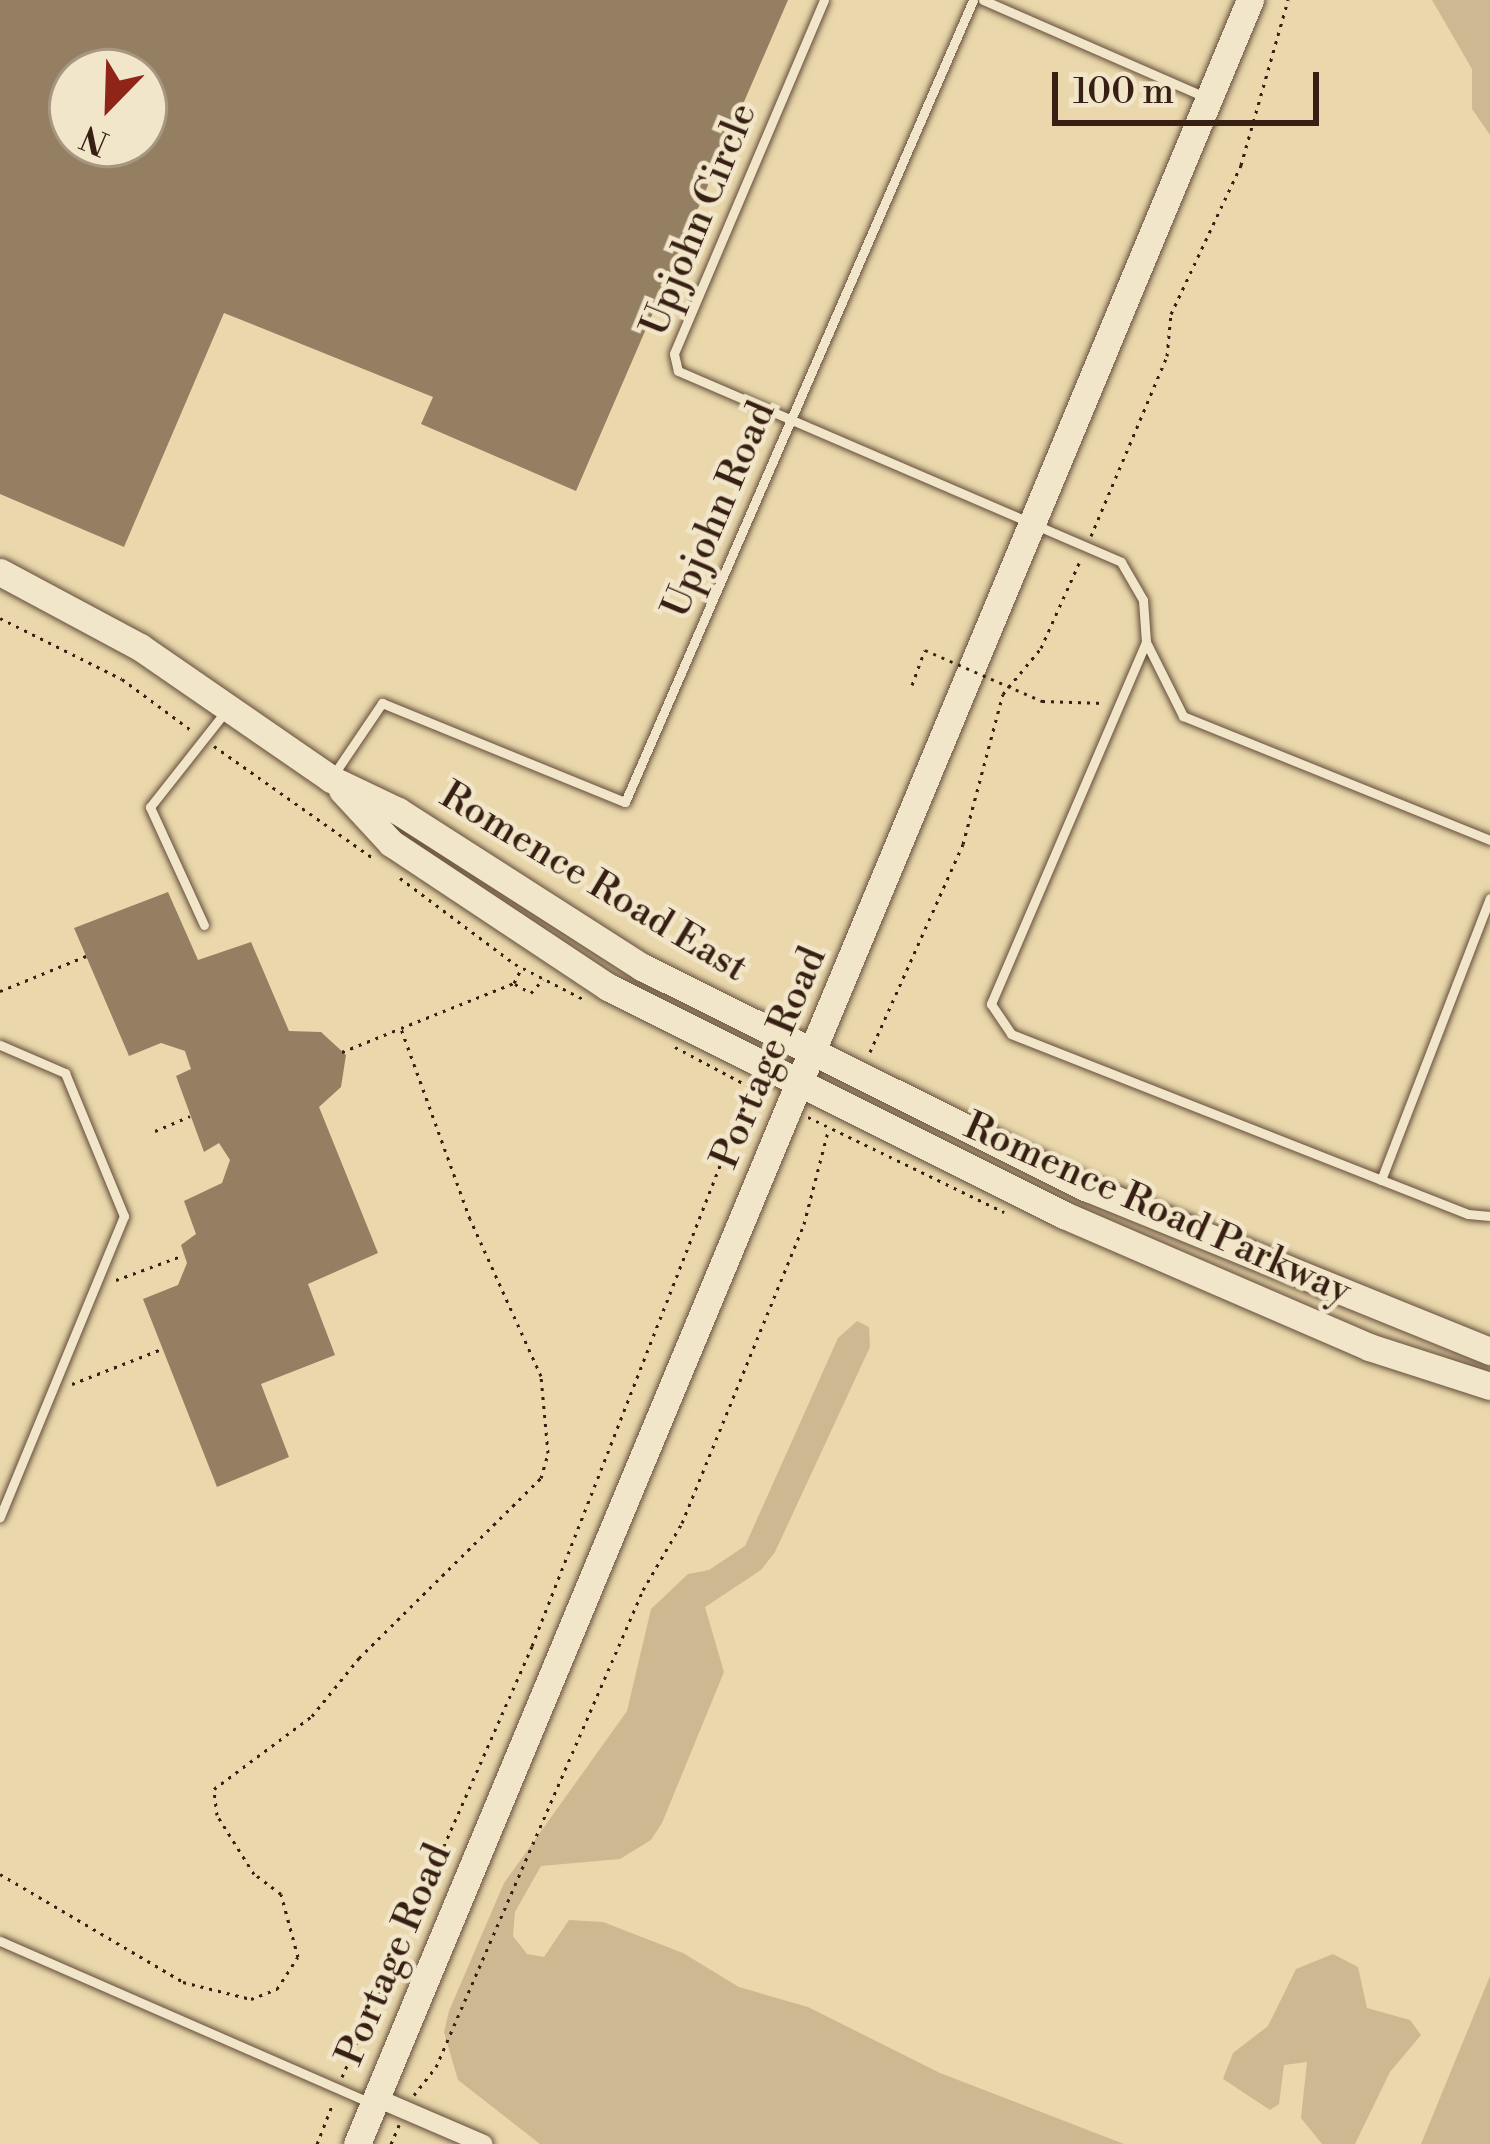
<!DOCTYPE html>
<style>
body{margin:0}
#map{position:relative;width:1490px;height:2144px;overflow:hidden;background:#ead8ac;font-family:"Libre Bodoni",serif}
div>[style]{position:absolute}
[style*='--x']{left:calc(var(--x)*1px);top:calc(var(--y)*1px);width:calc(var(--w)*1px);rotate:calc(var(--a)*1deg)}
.green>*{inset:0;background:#ccb992}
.building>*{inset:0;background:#947f63}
.path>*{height:3px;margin-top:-1.5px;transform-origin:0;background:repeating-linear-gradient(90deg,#371f14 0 3px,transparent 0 9px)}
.roads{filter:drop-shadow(0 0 3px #644d3a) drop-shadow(0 0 3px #644d3a)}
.lane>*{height:9px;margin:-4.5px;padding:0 4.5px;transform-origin:4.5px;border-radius:4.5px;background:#f1e6c9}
.street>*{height:18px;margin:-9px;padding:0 9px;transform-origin:9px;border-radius:9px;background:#f1e6c9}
.secondary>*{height:27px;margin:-13.5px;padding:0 13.5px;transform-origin:13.5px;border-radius:13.5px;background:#f1e6c9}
.path-bridge>*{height:3px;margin-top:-1.5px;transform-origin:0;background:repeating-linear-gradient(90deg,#371f14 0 3px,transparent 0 9px)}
span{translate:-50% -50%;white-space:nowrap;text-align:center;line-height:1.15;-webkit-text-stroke:9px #f1e6c9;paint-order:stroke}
.street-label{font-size:39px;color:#371f14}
.north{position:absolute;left:48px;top:48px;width:120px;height:120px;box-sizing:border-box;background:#f1e6c9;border:3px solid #a79681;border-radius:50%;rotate:203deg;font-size:33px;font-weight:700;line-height:48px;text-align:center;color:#371f14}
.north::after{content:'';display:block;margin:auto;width:42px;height:54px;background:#8f2418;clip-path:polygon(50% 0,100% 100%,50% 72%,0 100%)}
.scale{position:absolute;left:1052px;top:72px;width:267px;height:54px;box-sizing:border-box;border:6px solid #371f14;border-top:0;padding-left:15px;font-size:36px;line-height:42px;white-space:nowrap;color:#371f14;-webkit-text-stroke:9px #f1e6c9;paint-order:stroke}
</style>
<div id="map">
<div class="green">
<div style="clip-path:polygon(1432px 0,1490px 0,1490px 135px,1472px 109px,1472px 69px)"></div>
<div style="clip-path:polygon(857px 1321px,869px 1327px,870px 1347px,775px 1552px,761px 1570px,705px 1607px,724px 1672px,662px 1823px,651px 1840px,620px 1859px,541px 1866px,515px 1912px,513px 1936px,527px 1954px,544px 1957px,569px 1920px,603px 1922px,683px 1953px,739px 1987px,808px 2007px,940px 2073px,1124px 2144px,540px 2144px,458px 2080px,444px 2032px,449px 2011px,504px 1883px,627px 1711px,651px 1609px,688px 1574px,709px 1570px,745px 1546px,838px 1338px)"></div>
<div style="clip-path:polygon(1333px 1954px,1358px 1967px,1367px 2008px,1410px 2020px,1421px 2035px,1390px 2072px,1355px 2144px,1322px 2144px,1301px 2118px,1307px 2062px,1284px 2065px,1279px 2104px,1270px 2110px,1223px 2079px,1233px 2053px,1268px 2026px,1296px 1969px)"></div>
<div style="clip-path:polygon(1490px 1976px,1490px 2144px,1421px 2144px)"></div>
</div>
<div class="building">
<div style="clip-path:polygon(evenodd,0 0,788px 0,576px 491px,421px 424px,433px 397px,224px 313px,124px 547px,0 494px,0 0,72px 72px,144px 72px,144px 144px,72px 144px,72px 72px)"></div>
<div style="clip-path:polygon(168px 892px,198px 960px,251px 942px,289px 1031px,321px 1032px,346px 1055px,341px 1087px,319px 1107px,378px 1253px,308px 1284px,335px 1355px,261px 1384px,289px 1457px,217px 1487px,143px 1299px,178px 1285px,187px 1263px,181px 1245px,196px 1234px,184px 1201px,222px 1183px,230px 1160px,219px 1143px,204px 1152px,176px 1076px,191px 1069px,185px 1051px,161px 1043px,129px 1056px,74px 928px)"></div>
</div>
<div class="path">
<div style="--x:1091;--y:536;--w:195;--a:-67.1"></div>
<div style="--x:1167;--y:356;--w:42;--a:-84.6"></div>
<div style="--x:1171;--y:314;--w:165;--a:-64.8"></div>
<div style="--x:1241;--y:165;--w:172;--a:-74.1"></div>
<div style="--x:0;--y:618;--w:136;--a:26.6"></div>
<div style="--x:122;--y:679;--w:86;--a:36.5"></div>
<div style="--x:912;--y:685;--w:37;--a:-70"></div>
<div style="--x:1042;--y:701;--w:62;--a:1.8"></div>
<div style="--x:214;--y:746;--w:194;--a:35.2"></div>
<div style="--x:400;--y:878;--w:144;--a:36.8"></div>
<div style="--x:515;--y:964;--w:81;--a:27.2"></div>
<div style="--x:515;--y:984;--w:18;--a:29"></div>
<div style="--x:531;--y:993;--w:18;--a:-49"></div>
<div style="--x:0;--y:991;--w:93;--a:-22.1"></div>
<div style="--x:675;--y:1047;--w:104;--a:28"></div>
<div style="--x:342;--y:1052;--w:61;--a:-22"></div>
<div style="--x:870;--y:1052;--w:228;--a:-65.9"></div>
<div style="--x:963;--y:844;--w:155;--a:-75.1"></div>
<div style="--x:1003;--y:694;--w:60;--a:-50.4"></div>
<div style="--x:1041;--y:648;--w:95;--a:-65.9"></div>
<div style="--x:808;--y:1117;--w:218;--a:25.9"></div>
<div style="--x:155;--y:1131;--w:38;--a:-23"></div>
<div style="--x:116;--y:1280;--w:72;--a:-20.2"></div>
<div style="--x:72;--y:1384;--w:97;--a:-21.3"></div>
<div style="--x:0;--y:1874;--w:212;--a:30.5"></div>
<div style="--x:183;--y:1982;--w:70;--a:14"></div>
<div style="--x:251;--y:1999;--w:28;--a:-21"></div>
<div style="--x:277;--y:1989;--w:38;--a:-57"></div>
<div style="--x:298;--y:1957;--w:65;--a:-105.1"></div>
<div style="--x:281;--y:1894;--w:34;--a:-143"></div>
<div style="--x:254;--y:1874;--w:70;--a:-122.1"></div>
<div style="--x:217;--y:1815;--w:26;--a:-97"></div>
<div style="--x:214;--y:1789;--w:122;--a:-36.7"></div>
<div style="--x:312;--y:1716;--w:75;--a:-51"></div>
<div style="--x:359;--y:1658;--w:256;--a:-44.7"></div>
<div style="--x:541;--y:1478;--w:26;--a:-74"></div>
<div style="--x:548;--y:1453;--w:77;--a:-95.2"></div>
<div style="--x:541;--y:1376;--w:172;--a:-114.3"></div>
<div style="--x:470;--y:1219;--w:203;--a:-109.9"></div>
<div style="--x:401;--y:1028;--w:122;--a:-21.7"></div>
<div style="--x:514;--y:983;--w:16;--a:-63"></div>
<div style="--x:342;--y:2077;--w:471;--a:-66.2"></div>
<div style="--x:532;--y:1646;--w:598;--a:-68.63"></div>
<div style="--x:414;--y:2095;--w:36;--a:-52"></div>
<div style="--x:436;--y:2067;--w:520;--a:-66.54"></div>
<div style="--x:643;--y:1590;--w:78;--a:-59.8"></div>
<div style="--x:682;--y:1523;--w:323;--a:-67.8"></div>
<div style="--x:804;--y:1224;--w:96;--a:-75.5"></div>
<div style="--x:317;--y:2144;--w:44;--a:-68.7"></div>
<div style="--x:391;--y:2144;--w:21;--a:-67"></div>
</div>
<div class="roads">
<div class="lane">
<div style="--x:824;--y:0;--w:384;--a:113"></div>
<div style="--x:674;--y:354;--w:17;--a:77"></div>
<div style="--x:678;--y:371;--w:482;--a:23.3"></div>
<div style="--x:1121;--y:562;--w:44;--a:59.9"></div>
<div style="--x:1143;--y:600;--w:42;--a:85.9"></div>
<div style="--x:1146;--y:642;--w:394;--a:113.2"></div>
<div style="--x:991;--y:1004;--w:36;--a:56"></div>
<div style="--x:1011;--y:1034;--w:491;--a:21.5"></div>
<div style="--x:1468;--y:1214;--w:22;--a:5"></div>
<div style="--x:983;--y:0;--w:240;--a:23.6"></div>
<div style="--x:1146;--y:642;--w:83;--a:63.4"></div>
<div style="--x:1183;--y:716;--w:331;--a:22"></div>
<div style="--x:334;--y:774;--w:86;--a:-55.9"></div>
<div style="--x:382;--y:703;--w:262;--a:22.2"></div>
<div style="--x:625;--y:802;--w:874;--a:-66.54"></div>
<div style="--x:204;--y:925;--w:130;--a:-114.6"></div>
<div style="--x:150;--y:807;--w:121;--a:-51.7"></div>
<div style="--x:0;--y:1045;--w:71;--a:23.3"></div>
<div style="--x:65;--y:1073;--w:155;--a:67.6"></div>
<div style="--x:124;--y:1216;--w:326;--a:112.4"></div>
<div style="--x:1381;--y:1180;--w:302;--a:-68.9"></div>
<div style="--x:0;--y:1941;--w:403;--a:23.6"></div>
</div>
<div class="street">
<div style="--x:377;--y:2098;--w:116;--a:23.3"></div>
</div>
<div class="secondary">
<div style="--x:0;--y:572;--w:159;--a:28.2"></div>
<div style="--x:140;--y:647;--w:232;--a:34.6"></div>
<div style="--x:331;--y:779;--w:74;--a:25.5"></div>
<div style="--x:398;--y:811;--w:290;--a:32.6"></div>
<div style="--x:642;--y:967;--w:498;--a:26.4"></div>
<div style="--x:1088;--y:1188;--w:434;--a:22.1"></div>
<div style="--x:342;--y:790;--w:72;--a:47.2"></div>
<div style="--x:391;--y:843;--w:260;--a:33.6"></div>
<div style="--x:608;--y:987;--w:510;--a:26.57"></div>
<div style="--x:1064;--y:1215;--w:332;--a:23.4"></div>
<div style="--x:1369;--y:1347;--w:127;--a:17.9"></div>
<div style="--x:357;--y:2144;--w:2323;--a:-67.39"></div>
</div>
</div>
<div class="path-bridge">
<div style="--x:925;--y:650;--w:128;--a:23.6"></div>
</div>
<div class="street-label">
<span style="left:700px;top:220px;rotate:-68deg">Upjohn Circle</span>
<span style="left:720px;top:510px;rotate:-67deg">Upjohn Road</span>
<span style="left:593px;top:883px;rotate:31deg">Romence Road East</span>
<span style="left:770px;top:1058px;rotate:-67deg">Portage Road</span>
<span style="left:1157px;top:1210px;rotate:24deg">Romence Road Parkway</span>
<span style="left:395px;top:1955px;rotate:-67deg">Portage Road</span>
</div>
<div class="north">N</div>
<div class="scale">100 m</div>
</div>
